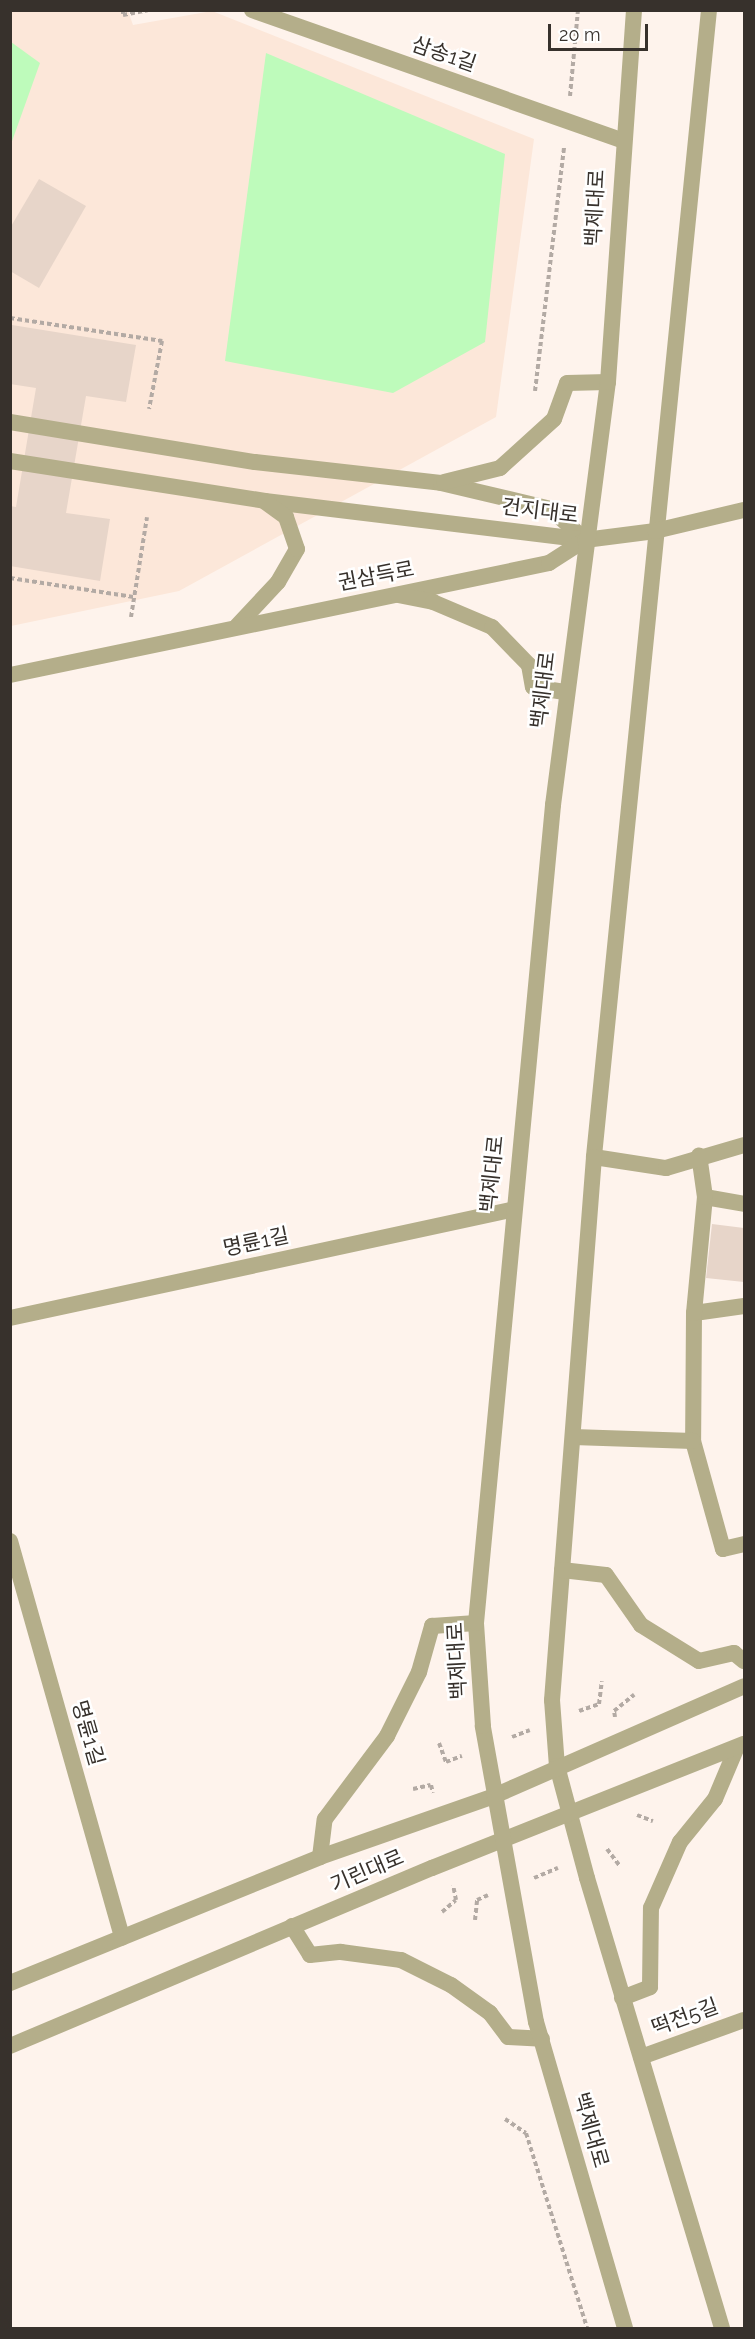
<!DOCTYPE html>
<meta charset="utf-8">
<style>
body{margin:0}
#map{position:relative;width:755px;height:2339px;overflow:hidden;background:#fef3ec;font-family:Raleway,"Noto Sans KR",sans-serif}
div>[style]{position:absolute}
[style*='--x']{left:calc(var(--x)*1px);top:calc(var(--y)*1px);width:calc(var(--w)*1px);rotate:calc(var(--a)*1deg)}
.education>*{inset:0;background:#fce7d9}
.green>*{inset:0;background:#befbbb}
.building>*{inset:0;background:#e7d5c9}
.path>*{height:4px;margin-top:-2px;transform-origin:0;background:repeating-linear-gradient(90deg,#b3aaa4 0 4.5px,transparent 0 7.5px)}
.service>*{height:16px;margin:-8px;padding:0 8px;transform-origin:8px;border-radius:8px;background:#b4ae8a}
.minor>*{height:16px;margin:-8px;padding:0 8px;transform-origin:8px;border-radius:8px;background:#b4ae8a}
.tertiary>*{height:16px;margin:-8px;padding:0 8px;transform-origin:8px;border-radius:8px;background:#b4ae8a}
span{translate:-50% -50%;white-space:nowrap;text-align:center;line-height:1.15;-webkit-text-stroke:5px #fff;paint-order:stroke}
.street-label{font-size:21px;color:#37312c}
.frame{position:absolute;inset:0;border:12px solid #37312c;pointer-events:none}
.scale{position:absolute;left:548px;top:24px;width:100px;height:27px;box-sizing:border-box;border:3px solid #37312c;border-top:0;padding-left:8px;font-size:18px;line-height:21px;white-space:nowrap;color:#37312c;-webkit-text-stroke:4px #fff;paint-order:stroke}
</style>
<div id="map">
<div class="education">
<div style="clip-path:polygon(11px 11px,128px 11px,133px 25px,212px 11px,534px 139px,496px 417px,179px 591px,11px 626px)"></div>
</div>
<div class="green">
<div style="clip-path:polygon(11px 42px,40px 63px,11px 144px)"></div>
<div style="clip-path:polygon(266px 53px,505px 154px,485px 342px,393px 393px,225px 361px)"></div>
</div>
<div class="building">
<div style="clip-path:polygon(39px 179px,86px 206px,39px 288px,10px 271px,10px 228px)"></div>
<div style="clip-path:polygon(12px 325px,136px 345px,126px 402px,86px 396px,66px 513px,110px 519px,100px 581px,10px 566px,10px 506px,16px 507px,36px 388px,10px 384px)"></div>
<div style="clip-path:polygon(712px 1224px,744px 1228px,744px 1282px,706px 1278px)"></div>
</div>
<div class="path">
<div style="--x:123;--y:10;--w:5;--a:90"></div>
<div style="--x:123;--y:15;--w:25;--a:-11"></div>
<div style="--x:570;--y:96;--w:86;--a:-84.7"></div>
<div style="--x:10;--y:318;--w:154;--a:8.6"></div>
<div style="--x:162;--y:341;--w:69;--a:100.8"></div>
<div style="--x:535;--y:391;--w:247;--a:-83.2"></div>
<div style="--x:10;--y:578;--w:125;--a:8.7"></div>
<div style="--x:131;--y:617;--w:101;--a:-80.9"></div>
<div style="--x:579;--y:1711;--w:21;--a:-19"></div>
<div style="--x:599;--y:1704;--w:23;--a:-83"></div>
<div style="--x:615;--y:1717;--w:6;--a:-99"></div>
<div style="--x:614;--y:1711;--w:26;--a:-39"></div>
<div style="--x:512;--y:1737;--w:19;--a:-21"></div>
<div style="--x:439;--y:1743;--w:20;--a:70"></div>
<div style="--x:446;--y:1762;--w:17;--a:-21"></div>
<div style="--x:413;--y:1789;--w:18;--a:-13"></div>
<div style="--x:431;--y:1785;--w:8;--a:76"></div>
<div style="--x:637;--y:1815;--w:17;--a:21"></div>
<div style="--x:607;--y:1849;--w:21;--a:53"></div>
<div style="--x:534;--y:1878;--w:26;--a:-23"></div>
<div style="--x:442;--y:1912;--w:18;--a:-41"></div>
<div style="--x:456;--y:1900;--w:15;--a:-101"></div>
<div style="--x:475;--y:1920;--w:20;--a:-84"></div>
<div style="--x:477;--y:1900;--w:12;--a:-24"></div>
<div style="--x:505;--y:2119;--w:25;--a:34"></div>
<div style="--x:526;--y:2133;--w:204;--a:72.6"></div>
</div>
<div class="service">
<div style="--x:10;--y:422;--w:248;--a:9.3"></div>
<div style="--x:255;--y:462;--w:187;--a:6.4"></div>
<div style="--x:441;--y:483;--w:113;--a:13.3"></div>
<div style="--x:551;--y:509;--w:46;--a:42.4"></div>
<div style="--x:10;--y:461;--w:258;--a:8.9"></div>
<div style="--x:265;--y:501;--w:322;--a:6.9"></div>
<div style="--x:444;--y:482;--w:58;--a:-14"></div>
<div style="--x:500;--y:468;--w:73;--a:-42.2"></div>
<div style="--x:554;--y:419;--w:38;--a:-70"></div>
<div style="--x:567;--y:383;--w:41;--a:-1.4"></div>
<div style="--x:237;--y:626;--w:60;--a:-47"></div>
<div style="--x:278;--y:582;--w:38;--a:-60"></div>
<div style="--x:297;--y:549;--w:34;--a:-109"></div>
<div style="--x:286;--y:517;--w:26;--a:-144"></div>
<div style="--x:705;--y:1197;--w:40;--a:10"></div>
<div style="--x:744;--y:1306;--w:50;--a:172"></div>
<div style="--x:694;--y:1313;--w:128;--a:90.4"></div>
<div style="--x:693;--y:1441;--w:112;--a:74.5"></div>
<div style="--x:723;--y:1549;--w:22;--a:-13"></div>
<div style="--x:694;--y:1313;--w:117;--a:-84.6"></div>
<div style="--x:705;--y:1197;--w:42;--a:-98.1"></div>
<div style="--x:573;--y:1437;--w:120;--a:1.9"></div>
</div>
<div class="minor">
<div style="--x:252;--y:10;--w:392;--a:19.4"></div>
<div style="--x:10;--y:675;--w:551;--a:-11.74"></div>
<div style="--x:549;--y:563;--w:43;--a:-32.6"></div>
<div style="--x:585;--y:540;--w:71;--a:-7.3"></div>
<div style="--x:594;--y:1157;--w:73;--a:8.7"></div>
<div style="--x:666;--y:1168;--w:81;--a:-16.4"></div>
<div style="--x:10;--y:1318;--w:513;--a:-12.17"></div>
<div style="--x:10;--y:1541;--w:412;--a:74.2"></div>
<div style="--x:641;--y:2057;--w:109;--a:-19.8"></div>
</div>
<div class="tertiary">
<div style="--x:709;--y:10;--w:1153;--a:95.73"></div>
<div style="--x:594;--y:1157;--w:545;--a:94.42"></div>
<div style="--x:552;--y:1700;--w:66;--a:85.7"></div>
<div style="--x:557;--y:1766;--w:116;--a:75"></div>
<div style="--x:587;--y:1878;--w:470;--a:73.3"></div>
<div style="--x:655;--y:531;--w:91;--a:-13.3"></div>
<div style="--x:398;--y:595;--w:36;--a:11"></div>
<div style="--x:433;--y:602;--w:64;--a:23"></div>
<div style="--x:492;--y:627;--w:53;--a:45.8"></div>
<div style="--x:529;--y:665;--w:22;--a:80"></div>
<div style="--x:533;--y:687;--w:32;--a:9"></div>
<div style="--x:562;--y:1570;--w:44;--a:6.5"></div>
<div style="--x:606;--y:1575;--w:61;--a:55"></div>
<div style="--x:641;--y:1625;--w:68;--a:31.8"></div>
<div style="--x:699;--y:1661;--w:36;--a:-13"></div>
<div style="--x:734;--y:1653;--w:13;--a:39"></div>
<div style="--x:320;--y:1857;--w:38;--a:-83"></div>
<div style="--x:325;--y:1819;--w:104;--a:-53.2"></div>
<div style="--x:387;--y:1736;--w:72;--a:-63.4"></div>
<div style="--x:419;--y:1672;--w:48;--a:-74.2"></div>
<div style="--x:432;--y:1626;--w:44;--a:-3.9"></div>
<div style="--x:292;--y:1926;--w:34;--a:58"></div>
<div style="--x:310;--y:1955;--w:31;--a:-6"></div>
<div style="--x:341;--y:1952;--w:61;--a:7.6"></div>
<div style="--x:401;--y:1960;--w:56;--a:26.6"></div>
<div style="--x:451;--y:1985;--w:48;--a:35.7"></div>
<div style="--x:490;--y:2013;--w:30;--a:53"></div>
<div style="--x:508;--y:2037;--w:34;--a:3"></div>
<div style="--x:10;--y:1983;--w:335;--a:-22.1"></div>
<div style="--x:320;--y:1857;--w:184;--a:-19.3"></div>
<div style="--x:494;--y:1796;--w:273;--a:-23.7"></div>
<div style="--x:622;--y:1998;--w:30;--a:-21"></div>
<div style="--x:650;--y:1987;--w:79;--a:-89.3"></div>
<div style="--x:651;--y:1908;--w:72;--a:-66.3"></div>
<div style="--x:680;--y:1842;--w:55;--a:-50.9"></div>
<div style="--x:715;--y:1799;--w:56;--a:-67.1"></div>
<div style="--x:10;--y:2046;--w:458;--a:-22.9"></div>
<div style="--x:432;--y:1868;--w:336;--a:-21.7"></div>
<div style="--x:625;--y:2328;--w:319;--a:-106.2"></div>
<div style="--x:536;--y:2022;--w:301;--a:-100.2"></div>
<div style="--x:483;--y:1726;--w:103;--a:-93.9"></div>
<div style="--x:476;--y:1623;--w:822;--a:-84.62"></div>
<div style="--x:553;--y:805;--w:427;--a:-82.6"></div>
<div style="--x:608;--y:382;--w:373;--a:-86"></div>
</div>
<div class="street-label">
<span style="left:444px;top:54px;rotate:19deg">삼송1길</span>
<span style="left:595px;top:208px;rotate:-87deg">백제대로</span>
<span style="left:540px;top:511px;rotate:7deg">건지대로</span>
<span style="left:376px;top:576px;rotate:-11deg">권삼득로</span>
<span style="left:543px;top:690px;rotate:-83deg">백제대로</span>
<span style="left:492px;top:1174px;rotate:-84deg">백제대로</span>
<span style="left:256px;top:1242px;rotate:-12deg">명륜1길</span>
<span style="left:457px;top:1661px;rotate:-93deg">백제대로</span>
<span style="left:88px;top:1733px;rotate:74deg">명륜1길</span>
<span style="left:367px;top:1871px;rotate:-23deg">기린대로</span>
<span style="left:685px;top:2017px;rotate:-20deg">떡전5길</span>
<span style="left:591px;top:2130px;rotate:74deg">백제대로</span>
</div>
<div class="frame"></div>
<div class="scale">20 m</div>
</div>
